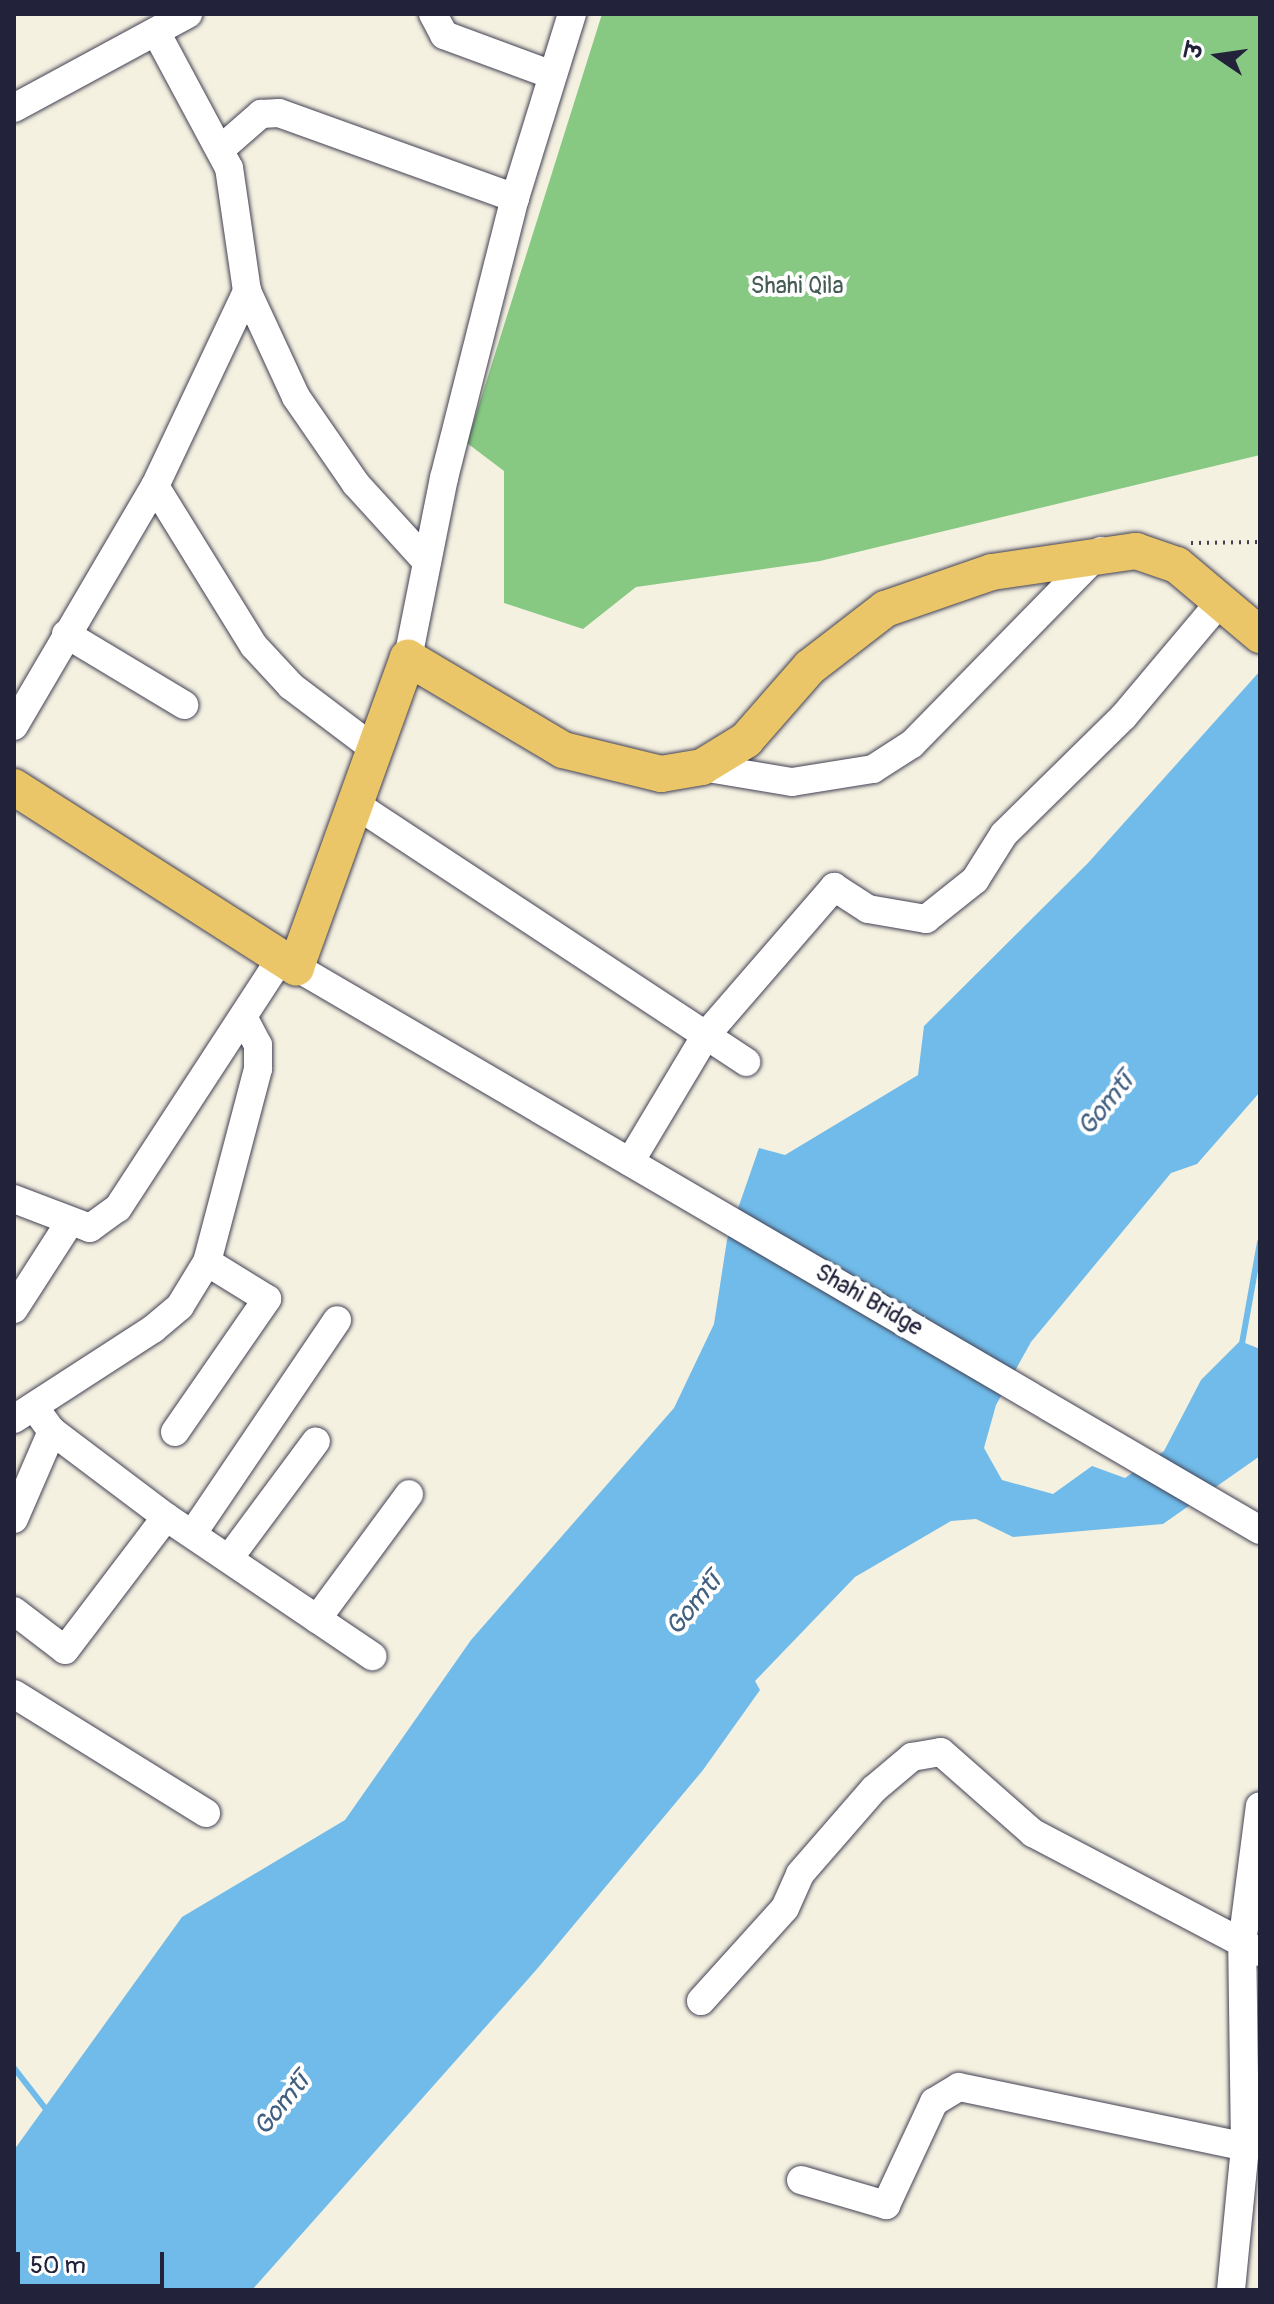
<!DOCTYPE html>
<meta charset="utf-8">
<style>
body{margin:0}
#map{position:relative;width:1274px;height:2304px;overflow:hidden;background:#f5f1e1;font-family:Pangolin,"Playpen Sans Deva",sans-serif}
div>[style]{position:absolute}
[style*='--x']{left:calc(var(--x)*1px);top:calc(var(--y)*1px);width:calc(var(--w)*1px);rotate:calc(var(--a)*1deg)}
.green>*{inset:0;background:#87c982}
.water>*{inset:0;background:#70bbe9}
.stream>*{height:6px;margin:-3px;padding:0 3px;transform-origin:3px;border-radius:3px;background:#70bbe9}
.path>*{height:4px;margin-top:-2px;transform-origin:0;background:repeating-linear-gradient(90deg,#424154 0 2px,transparent 0 8px)}
.roads{filter:drop-shadow(0 0 2px #424154) drop-shadow(0 0 2px #424154)}
.minor>*{height:28px;margin:-14px;padding:0 14px;transform-origin:14px;border-radius:14px;background:#fff}
.major>*{height:36px;margin:-18px;padding:0 18px;transform-origin:18px;border-radius:18px;background:#ebc669}
span{translate:-50% -50%;white-space:nowrap;text-align:center;line-height:1.15;-webkit-text-stroke:8px #fff;paint-order:stroke}
.park-label{font-size:24px;color:#455c54}
.street-label{font-size:24px;color:#22223b}
.water-label{font-size:26px;color:#415f81;font-style:italic}
.frame{position:absolute;inset:0;border:16px solid #22223b;pointer-events:none}
.north{position:absolute;left:1178px;top:16px;width:80px;height:80px;-webkit-text-stroke:6px #fff;paint-order:stroke;rotate:283deg;font-size:22px;font-weight:700;line-height:32px;text-align:center;color:#22223b}
.north::after{content:'';display:block;margin:auto;width:28px;height:36px;background:#22223b;clip-path:polygon(50% 0,100% 100%,50% 72%,0 100%)}
.scale{position:absolute;left:16px;top:2252px;width:148px;height:36px;box-sizing:border-box;border:4px solid #22223b;border-top:0;padding-left:10px;font-size:24px;line-height:28px;white-space:nowrap;color:#22223b;-webkit-text-stroke:6px #fff;paint-order:stroke}
</style>
<div id="map">
<div class="green">
<div style="clip-path:polygon(602px 14px,1260px 14px,1260px 455px,820px 561px,636px 587px,583px 629px,504px 603px,504px 471px,467px 443px)"></div>
</div>
<div class="water">
<div style="clip-path:polygon(1260px 671px,1260px 1092px,1197px 1164px,1171px 1173px,1031px 1342px,996px 1405px,984px 1448px,1002px 1480px,1053px 1494px,1092px 1466px,1125px 1478px,1164px 1451px,1201px 1380px,1240px 1341px,1260px 1349px,1260px 1456px,1163px 1524px,1013px 1537px,976px 1519px,951px 1521px,855px 1577px,755px 1681px,760px 1690px,703px 1770px,537px 1969px,252px 2290px,14px 2290px,14px 2150px,182px 1917px,345px 1820px,471px 1640px,674px 1408px,714px 1324px,727px 1240px,759px 1148px,785px 1155px,918px 1075px,924px 1026px,1088px 863px)"></div>
</div>
<div class="stream">
<div style="--x:1241;--y:1349;--w:109;--a:-79.9"></div>
<div style="--x:14;--y:2068;--w:57;--a:52.1"></div>
</div>
<div class="path">
<div style="--x:1191;--y:543;--w:69;--a:-0.8"></div>
</div>
<div class="roads">
<div class="minor">
<div style="--x:433;--y:14;--w:24;--a:62"></div>
<div style="--x:444;--y:35;--w:115;--a:20.3"></div>
<div style="--x:14;--y:108;--w:198;--a:-28.4"></div>
<div style="--x:222;--y:148;--w:52;--a:-41.1"></div>
<div style="--x:261;--y:114;--w:18;--a:-3"></div>
<div style="--x:279;--y:113;--w:251;--a:19.8"></div>
<div style="--x:247;--y:291;--w:117;--a:65.2"></div>
<div style="--x:296;--y:397;--w:106;--a:55.4"></div>
<div style="--x:356;--y:484;--w:105;--a:47.7"></div>
<div style="--x:155;--y:486;--w:188;--a:58.3"></div>
<div style="--x:254;--y:646;--w:54;--a:47.2"></div>
<div style="--x:291;--y:686;--w:108;--a:37.1"></div>
<div style="--x:66;--y:634;--w:138;--a:31"></div>
<div style="--x:408;--y:658;--w:184;--a:-78.7"></div>
<div style="--x:444;--y:478;--w:289;--a:-75.8"></div>
<div style="--x:515;--y:198;--w:193;--a:-72.8"></div>
<div style="--x:14;--y:726;--w:278;--a:-59.6"></div>
<div style="--x:155;--y:486;--w:216;--a:-64.7"></div>
<div style="--x:247;--y:291;--w:124;--a:-98.3"></div>
<div style="--x:229;--y:168;--w:154;--a:-118.2"></div>
<div style="--x:702;--y:767;--w:91;--a:9.5"></div>
<div style="--x:792;--y:782;--w:82;--a:-9.1"></div>
<div style="--x:873;--y:769;--w:46;--a:-32.7"></div>
<div style="--x:912;--y:744;--w:270;--a:-45.6"></div>
<div style="--x:358;--y:806;--w:465;--a:33.4"></div>
<div style="--x:296;--y:967;--w:1116;--a:30.29"></div>
<div style="--x:630;--y:1162;--w:148;--a:-59.1"></div>
<div style="--x:706;--y:1035;--w:196;--a:-49.1"></div>
<div style="--x:834;--y:887;--w:40;--a:32.9"></div>
<div style="--x:868;--y:909;--w:59;--a:9.8"></div>
<div style="--x:926;--y:919;--w:63;--a:-38.5"></div>
<div style="--x:975;--y:880;--w:54;--a:-57.8"></div>
<div style="--x:1004;--y:834;--w:168;--a:-44.5"></div>
<div style="--x:1124;--y:716;--w:150;--a:-49.9"></div>
<div style="--x:14;--y:1199;--w:81;--a:20.9"></div>
<div style="--x:90;--y:1228;--w:34;--a:-36"></div>
<div style="--x:118;--y:1208;--w:298;--a:-56.9"></div>
<div style="--x:14;--y:1309;--w:100;--a:-57.3"></div>
<div style="--x:35;--y:1408;--w:29;--a:54"></div>
<div style="--x:52;--y:1431;--w:143;--a:37"></div>
<div style="--x:166;--y:1517;--w:249;--a:34"></div>
<div style="--x:14;--y:1419;--w:166;--a:-32.9"></div>
<div style="--x:153;--y:1329;--w:35;--a:-40"></div>
<div style="--x:180;--y:1306;--w:52;--a:-58.5"></div>
<div style="--x:207;--y:1262;--w:200;--a:-75.2"></div>
<div style="--x:258;--y:1069;--w:24;--a:-90"></div>
<div style="--x:258;--y:1045;--w:27;--a:-118"></div>
<div style="--x:175;--y:1432;--w:162;--a:-55.3"></div>
<div style="--x:267;--y:1299;--w:70;--a:-148.3"></div>
<div style="--x:14;--y:1519;--w:96;--a:-66.6"></div>
<div style="--x:193;--y:1533;--w:257;--a:-55.9"></div>
<div style="--x:230;--y:1557;--w:144;--a:-53.4"></div>
<div style="--x:14;--y:1611;--w:64;--a:37.4"></div>
<div style="--x:65;--y:1650;--w:167;--a:-52.8"></div>
<div style="--x:317;--y:1619;--w:155;--a:-53.6"></div>
<div style="--x:14;--y:1694;--w:226;--a:31.8"></div>
<div style="--x:701;--y:2001;--w:125;--a:-47.9"></div>
<div style="--x:785;--y:1908;--w:37;--a:-66"></div>
<div style="--x:800;--y:1874;--w:113;--a:-49"></div>
<div style="--x:874;--y:1789;--w:50;--a:-40.1"></div>
<div style="--x:912;--y:1757;--w:29;--a:-10"></div>
<div style="--x:941;--y:1752;--w:123;--a:41.4"></div>
<div style="--x:1033;--y:1833;--w:256;--a:27.7"></div>
<div style="--x:801;--y:2180;--w:89;--a:16.4"></div>
<div style="--x:886;--y:2205;--w:114;--a:-65"></div>
<div style="--x:934;--y:2102;--w:29;--a:-31"></div>
<div style="--x:959;--y:2087;--w:292;--a:11.8"></div>
<div style="--x:1231;--y:2290;--w:144;--a:-84.4"></div>
<div style="--x:1245;--y:2147;--w:203;--a:-90.8"></div>
<div style="--x:1242;--y:1944;--w:139;--a:-82.6"></div>
</div>
<div class="major">
<div style="--x:14;--y:787;--w:335;--a:32.6"></div>
<div style="--x:296;--y:967;--w:329;--a:-70.1"></div>
<div style="--x:408;--y:658;--w:180;--a:30.7"></div>
<div style="--x:563;--y:750;--w:101;--a:13.8"></div>
<div style="--x:661;--y:774;--w:42;--a:-9.7"></div>
<div style="--x:702;--y:767;--w:52;--a:-31.5"></div>
<div style="--x:746;--y:740;--w:97;--a:-48.8"></div>
<div style="--x:810;--y:667;--w:95;--a:-37.7"></div>
<div style="--x:885;--y:609;--w:113;--a:-19.1"></div>
<div style="--x:992;--y:572;--w:146;--a:-8.3"></div>
<div style="--x:1136;--y:551;--w:43;--a:18.9"></div>
<div style="--x:1177;--y:565;--w:109;--a:40.1"></div>
</div>
</div>
<div class="park-label">
<span style="left:797px;top:286px">Shahi Qila</span>
</div>
<div class="street-label">
<span style="left:869px;top:1300px;rotate:30deg">Shahi Bridge</span>
</div>
<div class="water-label">
<span style="left:1107px;top:1104px;rotate:-51deg">Gomtī</span>
<span style="left:695px;top:1604px;rotate:-51deg">Gomtī</span>
<span style="left:283px;top:2104px;rotate:-51deg">Gomtī</span>
</div>
<div class="frame"></div>
<div class="north">उ</div>
<div class="scale">50 m</div>
</div>
